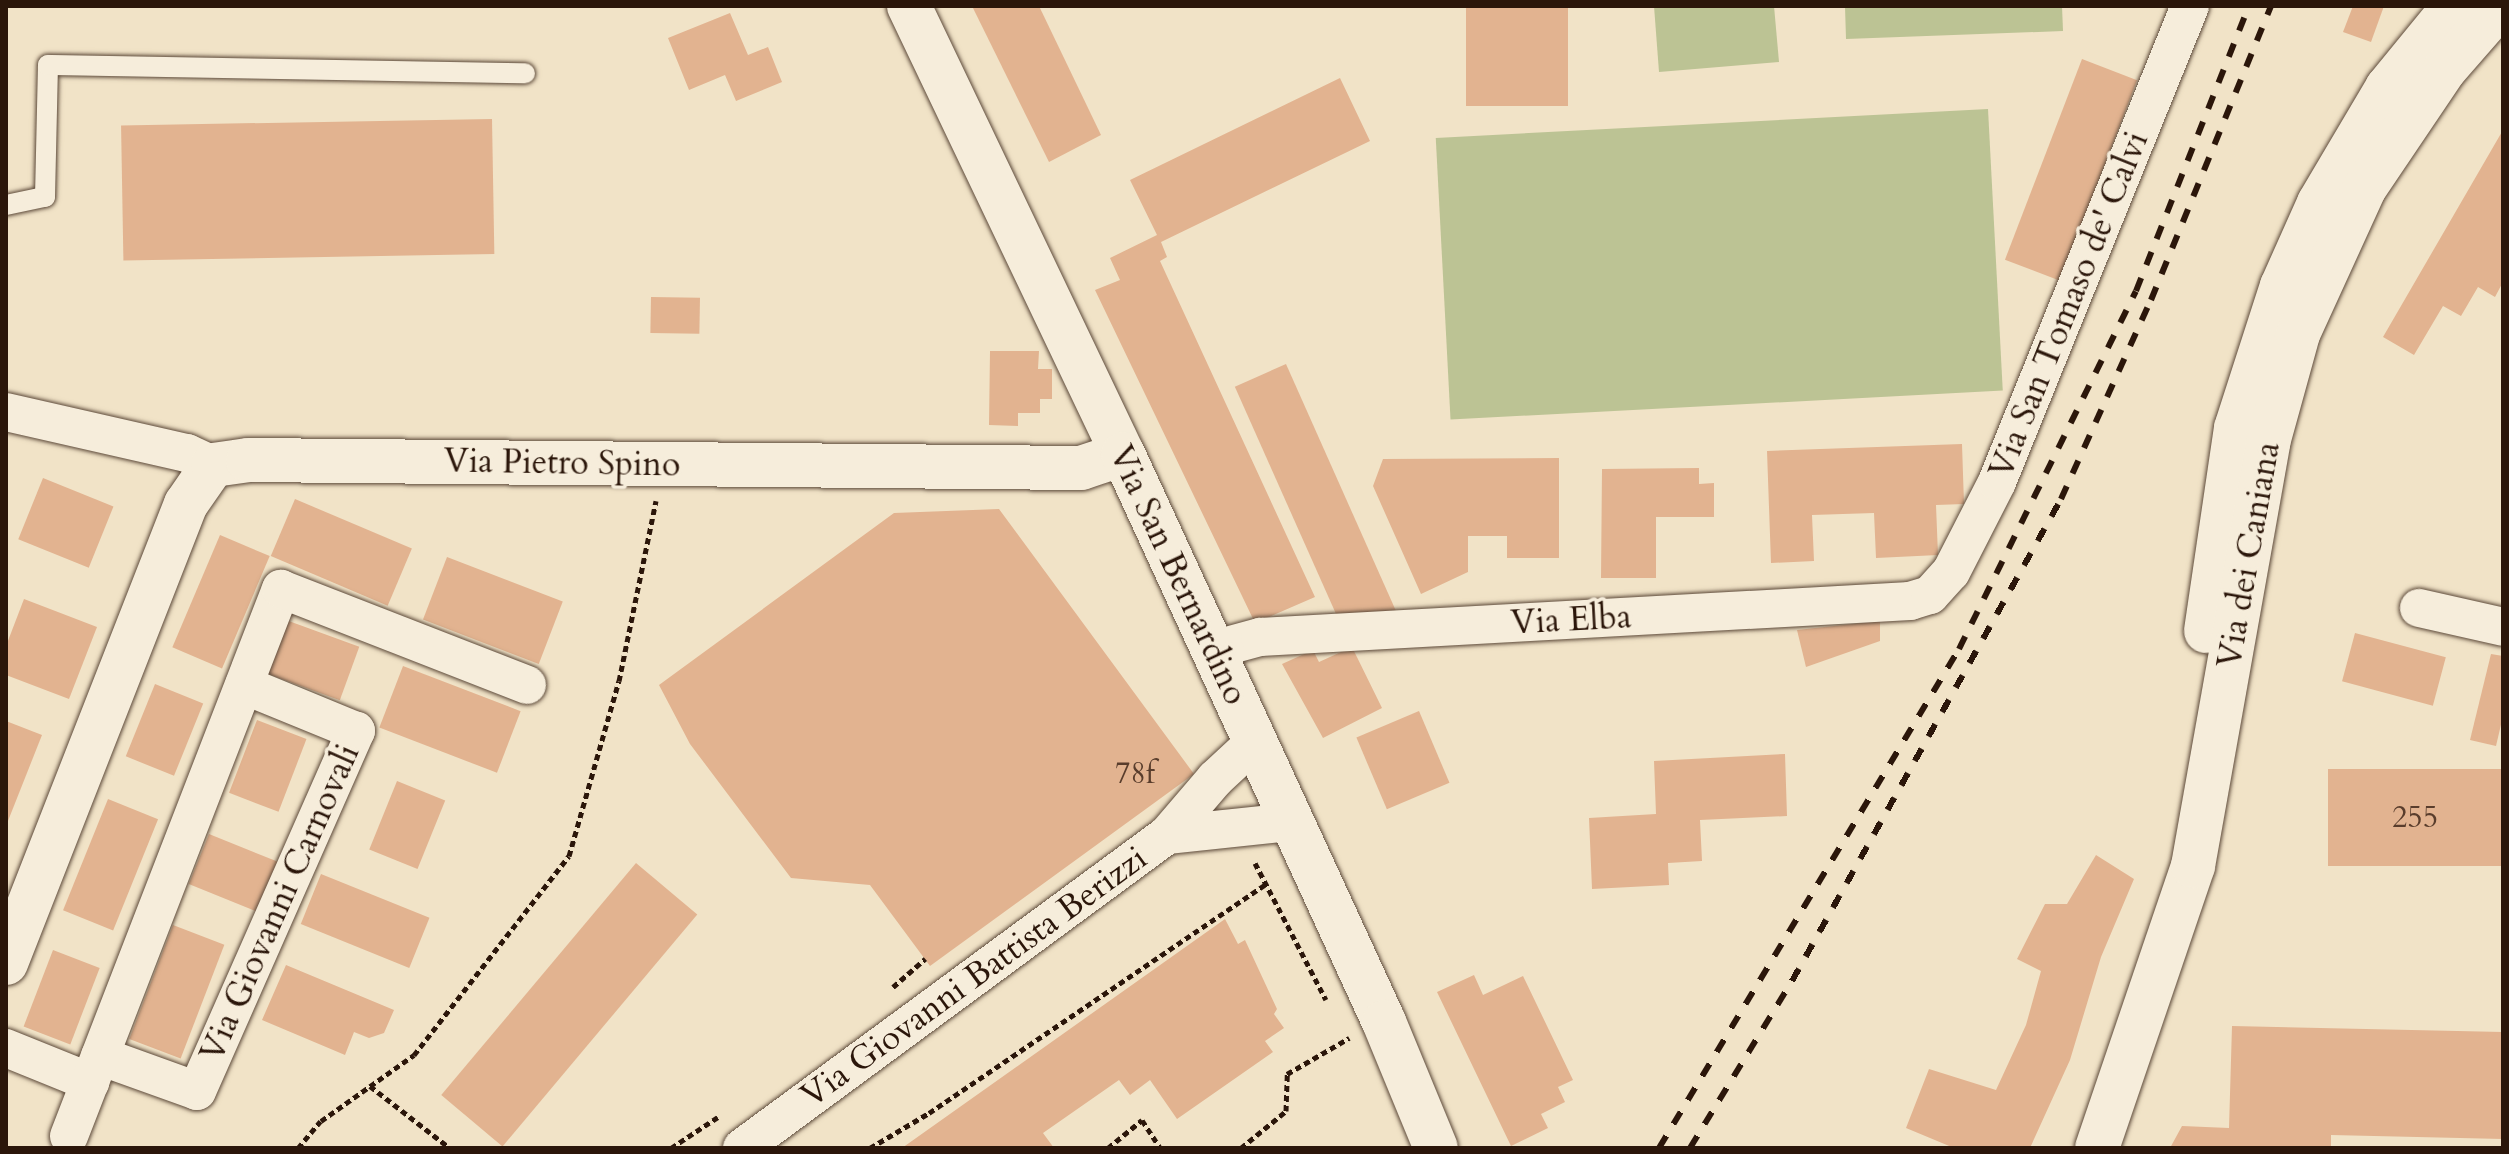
<!DOCTYPE html>
<style>
body{margin:0}
#map{position:relative;width:2509px;height:1154px;overflow:hidden;background:#f1e3c7;font-family:Cardo,serif}
div>[style]{position:absolute}
[style*='--x']{left:calc(var(--x)*1px);top:calc(var(--y)*1px);width:calc(var(--w)*1px);rotate:calc(var(--a)*1deg)}
.green>*{inset:0;background:#bcc394;transform-origin:0 0}
.building>*{inset:0;background:#e2b390;transform-origin:0 0}
.path>*{height:5px;margin-top:-2.5px;transform-origin:0;background:repeating-linear-gradient(90deg,#2b160a 0 6px,transparent 0 10px)}
.roads{filter:drop-shadow(0 0 2px #5c4939) drop-shadow(0 0 2px #5c4939)}
.service>*{height:20px;margin:-10px;padding:0 10px;transform-origin:10px;border-radius:10px;background:#f6eddb}
.minor>*{height:38px;margin:-19px;padding:0 19px;transform-origin:19px;border-radius:19px;background:#f6eddb}
.tertiary>*{height:44px;margin:-22px;padding:0 22px;transform-origin:22px;border-radius:22px;background:#f6eddb}
.secondary>*{height:44px;margin:-22px;padding:0 22px;transform-origin:22px;border-radius:22px;background:#f6eddb}
.rail>*{height:6px;margin-top:-3px;transform-origin:0;background:repeating-linear-gradient(90deg,#2b160a 0 14px,transparent 0 28px)}
span{translate:-50% -50%;white-space:nowrap;text-align:center;line-height:1.15;-webkit-text-stroke:7px #f6eddb;paint-order:stroke}
.number-label{font-size:30px;color:#593d2c}
.number-label span{-webkit-text-stroke-width:0}
.street-label{font-size:34px;color:#2b160a}
.frame{position:absolute;inset:0;border:8px solid #2b160a;pointer-events:none}
</style>
<div id="map">
<div class="green">
<div style="clip-path:polygon(1654px 6px,1774px 6px,1779px 62px,1659px 72px)"></div>
<div style="clip-path:polygon(1845px 6px,2062px 6px,2063px 31px,1846px 39px)"></div>
<div style="left:1988px;top:109px;width:282px;height:553px;rotate:87deg"></div>
</div>
<div class="building">
<div style="clip-path:polygon(972px 6px,1039px 6px,1101px 135px,1049px 162px)"></div>
<div style="left:1466px;top:6px;width:102px;height:100px"></div>
<div style="clip-path:polygon(2353px 6px,2384px 6px,2371px 42px,2343px 32px)"></div>
<div style="clip-path:polygon(730px 13px,748px 55px,768px 47px,782px 82px,736px 101px,725px 75px,689px 90px,668px 38px)"></div>
<div style="left:2082px;top:59px;width:59px;height:215px;rotate:21deg"></div>
<div style="clip-path:polygon(1340px 78px,1370px 141px,1161px 242px,1167px 257px,1160px 261px,1315px 597px,1255px 623px,1095px 290px,1120px 280px,1110px 258px,1157px 235px,1130px 180px)"></div>
<div style="left:492px;top:119px;width:135px;height:371px;rotate:89deg"></div>
<div style="clip-path:polygon(2503px 130px,2503px 282px,2495px 297px,2478px 287px,2461px 316px,2443px 306px,2414px 355px,2383px 337px)"></div>
<div style="left:651px;top:297px;width:49px;height:36px;rotate:1deg"></div>
<div style="clip-path:polygon(990px 351px,1039px 351px,1038px 369px,1052px 369px,1052px 399px,1040px 399px,1040px 413px,1018px 413px,1018px 426px,989px 425px)"></div>
<div style="left:1286px;top:364px;width:274px;height:56px;rotate:66deg"></div>
<div style="clip-path:polygon(1962px 444px,1964px 504px,1936px 505px,1938px 555px,1876px 558px,1874px 513px,1812px 515px,1814px 561px,1771px 563px,1767px 451px)"></div>
<div style="clip-path:polygon(1559px 458px,1559px 558px,1507px 558px,1507px 536px,1468px 536px,1468px 572px,1421px 594px,1373px 486px,1383px 459px)"></div>
<div style="clip-path:polygon(1699px 468px,1699px 484px,1714px 483px,1714px 517px,1656px 517px,1656px 578px,1601px 578px,1602px 469px)"></div>
<div style="left:43px;top:478px;width:76px;height:66px;rotate:22deg"></div>
<div style="left:295px;top:499px;width:127px;height:62px;rotate:23deg"></div>
<div style="clip-path:polygon(999px 509px,1194px 774px,930px 966px,870px 885px,791px 878px,690px 744px,659px 685px,894px 513px)"></div>
<div style="left:220px;top:535px;width:54px;height:122px;rotate:23deg"></div>
<div style="left:447px;top:557px;width:124px;height:67px;rotate:21deg"></div>
<div style="clip-path:polygon(24px 599px,97px 627px,69px 699px,6px 675px,6px 646px)"></div>
<div style="left:286px;top:620px;width:78px;height:57px;rotate:20deg"></div>
<div style="clip-path:polygon(1880px 621px,1880px 641px,1806px 667px,1797px 630px)"></div>
<div style="left:2355px;top:633px;width:94px;height:50px;rotate:15deg"></div>
<div style="clip-path:polygon(1352px 647px,1382px 708px,1323px 738px,1282px 664px,1313px 650px,1319px 662px)"></div>
<div style="clip-path:polygon(2491px 654px,2503px 656px,2503px 716px,2496px 746px,2470px 740px)"></div>
<div style="left:403px;top:666px;width:126px;height:66px;rotate:21deg"></div>
<div style="left:155px;top:684px;width:52px;height:78px;rotate:22deg"></div>
<div style="left:1419px;top:711px;width:78px;height:68px;rotate:67deg"></div>
<div style="left:257px;top:720px;width:53px;height:78px;rotate:21deg"></div>
<div style="clip-path:polygon(6px 721px,42px 735px,6px 826px)"></div>
<div style="clip-path:polygon(1785px 754px,1787px 816px,1700px 820px,1702px 861px,1668px 863px,1669px 885px,1592px 889px,1589px 818px,1656px 814px,1654px 761px)"></div>
<div style="left:2328px;top:769px;width:175px;height:97px"></div>
<div style="left:397px;top:781px;width:52px;height:74px;rotate:22deg"></div>
<div style="left:108px;top:799px;width:54px;height:120px;rotate:22deg"></div>
<div style="left:209px;top:834px;width:75px;height:54px;rotate:22deg"></div>
<div style="clip-path:polygon(2096px 855px,2134px 879px,2101px 957px,2070px 1060px,2030px 1148px,1954px 1148px,1906px 1128px,1929px 1069px,1996px 1090px,2026px 1025px,2041px 971px,2017px 959px,2045px 904px,2067px 904px)"></div>
<div style="left:636px;top:863px;width:80px;height:303px;rotate:40deg"></div>
<div style="left:321px;top:874px;width:117px;height:54px;rotate:22deg"></div>
<div style="clip-path:polygon(1225px 919px,1238px 944px,1245px 940px,1277px 1009px,1274px 1014px,1284px 1028px,1265px 1041px,1273px 1052px,1177px 1119px,1150px 1080px,1130px 1095px,1119px 1080px,1043px 1133px,1054px 1148px,902px 1148px)"></div>
<div style="left:173px;top:925px;width:55px;height:122px;rotate:21deg"></div>
<div style="left:53px;top:950px;width:50px;height:82px;rotate:21deg"></div>
<div style="clip-path:polygon(286px 965px,394px 1010px,384px 1033px,369px 1038px,354px 1032px,345px 1055px,262px 1020px)"></div>
<div style="clip-path:polygon(1474px 975px,1483px 995px,1523px 976px,1573px 1080px,1558px 1087px,1565px 1102px,1541px 1114px,1548px 1128px,1511px 1146px,1437px 992px)"></div>
<div style="clip-path:polygon(2232px 1026px,2503px 1032px,2503px 1139px,2331px 1135px,2331px 1148px,2170px 1148px,2182px 1126px,2229px 1128px)"></div>
</div>
<div class="path">
<div style="--x:1255;--y:863;--w:154;--a:62.6"></div>
<div style="--x:893;--y:987;--w:43;--a:-41.2"></div>
<div style="--x:370;--y:1086;--w:101;--a:37.8"></div>
<div style="--x:298;--y:1148;--w:35;--a:-50"></div>
<div style="--x:321;--y:1121;--w:114;--a:-35.4"></div>
<div style="--x:414;--y:1055;--w:252;--a:-52.1"></div>
<div style="--x:569;--y:856;--w:182;--a:-74.1"></div>
<div style="--x:619;--y:681;--w:184;--a:-78.4"></div>
<div style="--x:671;--y:1148;--w:56;--a:-33.4"></div>
<div style="--x:870;--y:1148;--w:69;--a:-30.7"></div>
<div style="--x:929;--y:1113;--w:407;--a:-34.2"></div>
<div style="--x:1108;--y:1148;--w:44;--a:-39.5"></div>
<div style="--x:1142;--y:1120;--w:33;--a:57"></div>
<div style="--x:1241;--y:1148;--w:58;--a:-39.4"></div>
<div style="--x:1286;--y:1111;--w:37;--a:-88"></div>
<div style="--x:1287;--y:1074;--w:72;--a:-30.1"></div>
</div>
<div class="roads">
<div class="service">
<div style="--x:6;--y:205;--w:40;--a:-12"></div>
<div style="--x:45;--y:197;--w:132;--a:-88.7"></div>
<div style="--x:48;--y:65;--w:477;--a:1"></div>
</div>
<div class="minor">
<div style="--x:6;--y:412;--w:186;--a:12.8"></div>
<div style="--x:187;--y:453;--w:29;--a:25"></div>
<div style="--x:2419;--y:608;--w:86;--a:12.7"></div>
<div style="--x:1212;--y:650;--w:50;--a:-15.2"></div>
<div style="--x:1260;--y:637;--w:651;--a:-3.17"></div>
<div style="--x:1910;--y:601;--w:21;--a:-17"></div>
<div style="--x:1930;--y:595;--w:31;--a:-48"></div>
<div style="--x:1951;--y:572;--w:101;--a:-62.9"></div>
<div style="--x:1997;--y:482;--w:514;--a:-67.93"></div>
<div style="--x:1167;--y:835;--w:125;--a:-6"></div>
<div style="--x:6;--y:1048;--w:91;--a:22"></div>
<div style="--x:100;--y:1056;--w:103;--a:19.8"></div>
<div style="--x:197;--y:1091;--w:394;--a:-66.2"></div>
<div style="--x:356;--y:731;--w:121;--a:-157.7"></div>
<div style="--x:69;--y:1136;--w:587;--a:-68.82"></div>
<div style="--x:281;--y:589;--w:264;--a:21.3"></div>
<div style="--x:742;--y:1148;--w:528;--a:-36.37"></div>
<div style="--x:1167;--y:835;--w:74;--a:-49.4"></div>
<div style="--x:1215;--y:779;--w:54;--a:-42.8"></div>
</div>
<div class="tertiary">
<div style="--x:6;--y:963;--w:493;--a:-68.6"></div>
<div style="--x:186;--y:504;--w:47;--a:-55.3"></div>
<div style="--x:213;--y:465;--w:35;--a:-8"></div>
<div style="--x:248;--y:460;--w:833;--a:0.55"></div>
<div style="--x:1081;--y:468;--w:44;--a:-18.4"></div>
</div>
<div class="secondary">
<div style="--x:909;--y:6;--w:496;--a:64.5"></div>
<div style="--x:1123;--y:454;--w:625;--a:65.32"></div>
<div style="--x:1384;--y:1022;--w:136;--a:67.6"></div>
<div style="--x:2206;--y:631;--w:205;--a:-81.6"></div>
<div style="--x:2236;--y:428;--w:149;--a:-72.1"></div>
<div style="--x:2282;--y:286;--w:91;--a:-66"></div>
<div style="--x:2319;--y:203;--w:134;--a:-59.4"></div>
<div style="--x:2387;--y:88;--w:106;--a:-50.7"></div>
<div style="--x:2097;--y:1148;--w:298;--a:-71.2"></div>
<div style="--x:2193;--y:866;--w:430;--a:-79.9"></div>
<div style="--x:2268;--y:443;--w:113;--a:-74.6"></div>
<div style="--x:2298;--y:334;--w:159;--a:-65.5"></div>
<div style="--x:2364;--y:189;--w:145;--a:-56"></div>
<div style="--x:2445;--y:69;--w:84;--a:-48.9"></div>
</div>
</div>
<div class="rail">
<div style="--x:1659;--y:1148;--w:582;--a:-58.99"></div>
<div style="--x:1959;--y:649;--w:399;--a:-63.7"></div>
<div style="--x:2136;--y:291;--w:307;--a:-68.4"></div>
<div style="--x:1690;--y:1148;--w:196;--a:-58.6"></div>
<div style="--x:1792;--y:981;--w:552;--a:-60.83"></div>
<div style="--x:2061;--y:499;--w:218;--a:-65.7"></div>
<div style="--x:2151;--y:300;--w:318;--a:-67.8"></div>
</div>
<div class="number-label">
<span style="left:1135px;top:774px">78f</span>
<span style="left:2415px;top:818px">255</span>
</div>
<div class="street-label">
<span style="left:2069px;top:305px;rotate:-68deg">Via San Tomaso de' Calvi</span>
<span style="left:562px;top:463px;rotate:1deg">Via Pietro Spino</span>
<span style="left:2249px;top:555px;rotate:-80deg">Via dei Caniana</span>
<span style="left:1178px;top:575px;rotate:65deg">Via San Bernardino</span>
<span style="left:1571px;top:620px;rotate:-3deg">Via Elba</span>
<span style="left:280px;top:903px;rotate:-66deg">Via Giovanni Carnovali</span>
<span style="left:974px;top:977px;rotate:-36deg">Via Giovanni Battista Berizzi</span>
</div>
<div class="frame"></div>
</div>
